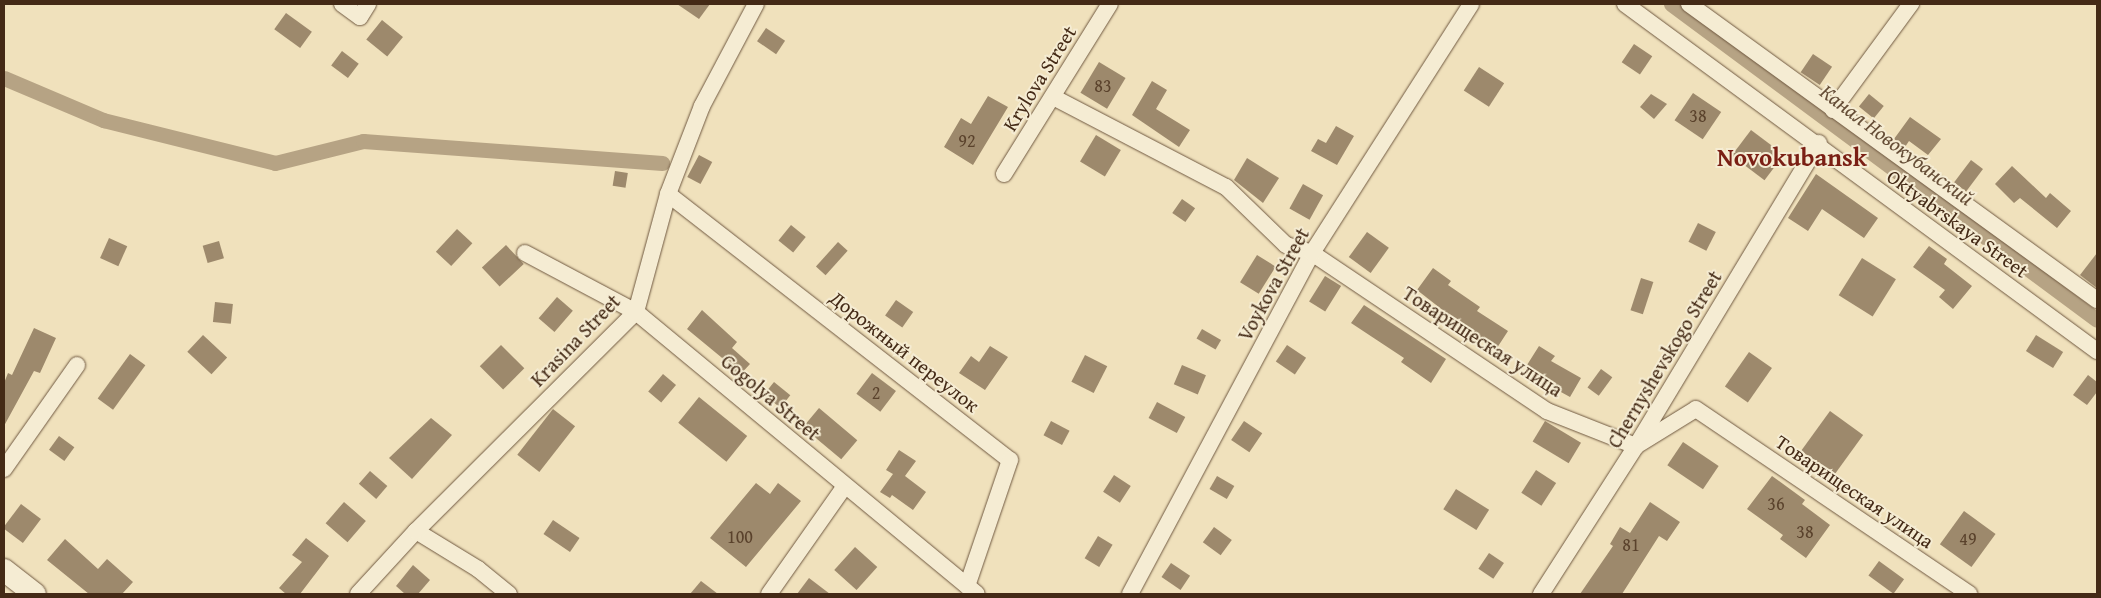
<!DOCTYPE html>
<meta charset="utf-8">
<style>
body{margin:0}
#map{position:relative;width:2101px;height:598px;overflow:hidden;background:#f0e1bc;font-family:"Gentium Book Plus",serif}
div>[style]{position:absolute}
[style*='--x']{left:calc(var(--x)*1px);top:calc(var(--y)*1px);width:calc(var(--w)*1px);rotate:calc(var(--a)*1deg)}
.canal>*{height:15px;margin:-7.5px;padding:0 7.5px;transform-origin:7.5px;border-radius:7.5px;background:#b6a384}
.building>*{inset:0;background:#9d896c;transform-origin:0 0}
.roads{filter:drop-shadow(0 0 1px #6f5840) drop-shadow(0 0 1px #6f5840)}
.street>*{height:16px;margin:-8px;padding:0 8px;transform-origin:8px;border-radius:8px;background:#f5ecd3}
.secondary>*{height:22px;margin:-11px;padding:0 11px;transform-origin:11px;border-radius:11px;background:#f5ecd3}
span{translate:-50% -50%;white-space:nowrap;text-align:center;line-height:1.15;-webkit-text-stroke:4px #f5ecd3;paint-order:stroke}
.number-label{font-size:18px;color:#5a422c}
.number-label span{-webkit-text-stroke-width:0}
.street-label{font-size:20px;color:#442a16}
.water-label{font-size:21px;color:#664e37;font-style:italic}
.district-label{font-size:25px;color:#7a1f14;font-weight:700}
.frame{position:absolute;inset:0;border:5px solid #442a16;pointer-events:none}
</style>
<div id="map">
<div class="canal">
<div style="--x:1671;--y:4;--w:530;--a:36.57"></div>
<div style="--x:4;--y:78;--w:108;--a:23"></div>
<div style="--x:103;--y:120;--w:177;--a:14"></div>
<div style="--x:275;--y:163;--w:91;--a:-14"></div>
<div style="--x:363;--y:141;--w:300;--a:4.2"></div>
</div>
<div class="building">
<div style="clip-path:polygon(677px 4px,710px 4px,699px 19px)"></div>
<div style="left:286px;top:13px;width:32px;height:20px;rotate:36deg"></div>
<div style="left:382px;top:20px;width:27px;height:25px;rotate:39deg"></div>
<div style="left:766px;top:28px;width:23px;height:16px;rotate:34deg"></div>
<div style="left:1634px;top:44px;width:22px;height:22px;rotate:34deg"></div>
<div style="left:342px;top:51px;width:21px;height:18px;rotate:37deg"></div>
<div style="left:1813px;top:54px;width:23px;height:22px;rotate:34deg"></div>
<div style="left:1099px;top:62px;width:31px;height:36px;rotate:31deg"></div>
<div style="left:1479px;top:67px;width:30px;height:28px;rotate:33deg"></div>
<div style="clip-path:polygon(1152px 81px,1167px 90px,1156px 109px,1190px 130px,1179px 147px,1132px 115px)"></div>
<div style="left:1693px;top:93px;width:34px;height:33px;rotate:34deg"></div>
<div style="clip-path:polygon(1651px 94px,1667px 104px,1654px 119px,1640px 107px)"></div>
<div style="left:1869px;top:94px;width:19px;height:16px;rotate:39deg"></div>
<div style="clip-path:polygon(988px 96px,1008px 107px,973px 165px,944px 147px,961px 118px,971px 124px)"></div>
<div style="clip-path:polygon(1910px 117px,1941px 139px,1928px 155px,1909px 141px,1905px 147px,1894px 139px)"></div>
<div style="clip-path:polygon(1336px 126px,1354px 136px,1337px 165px,1311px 151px,1318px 139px,1326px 143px)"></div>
<div style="left:1751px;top:130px;width:41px;height:32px;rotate:37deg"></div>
<div style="left:1096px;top:135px;width:29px;height:31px;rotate:31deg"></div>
<div style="left:699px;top:155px;width:15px;height:25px;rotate:28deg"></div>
<div style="clip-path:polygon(1247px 158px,1279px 178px,1263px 203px,1234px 180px)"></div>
<div style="left:1971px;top:160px;width:15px;height:28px;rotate:37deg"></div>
<div style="clip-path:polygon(2012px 166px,2046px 198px,2050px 193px,2071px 211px,2057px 228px,2020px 198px,2014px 203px,1995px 184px)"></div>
<div style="left:615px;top:171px;width:13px;height:15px;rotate:9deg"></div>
<div style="clip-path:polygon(1816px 174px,1878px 218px,1864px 238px,1822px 209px,1808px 231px,1788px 218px)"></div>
<div style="left:1303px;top:184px;width:23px;height:28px;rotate:29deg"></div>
<div style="left:1182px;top:199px;width:16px;height:17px;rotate:35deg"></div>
<div style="left:1698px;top:223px;width:20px;height:21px;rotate:27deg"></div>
<div style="left:791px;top:225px;width:19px;height:20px;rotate:39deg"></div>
<div style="left:457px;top:229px;width:21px;height:31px;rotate:43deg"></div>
<div style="left:1367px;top:232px;width:27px;height:31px;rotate:36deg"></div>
<div style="left:109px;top:238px;width:20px;height:22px;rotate:24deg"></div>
<div style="left:219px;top:241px;width:18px;height:17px;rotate:74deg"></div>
<div style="left:838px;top:242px;width:13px;height:33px;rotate:42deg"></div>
<div style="left:506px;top:245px;width:26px;height:33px;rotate:47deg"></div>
<div style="clip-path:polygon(1929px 246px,1947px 259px,1944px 264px,1972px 286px,1953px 309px,1939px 297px,1945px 290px,1913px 267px)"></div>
<div style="clip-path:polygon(2097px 253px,2097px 288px,2080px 275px)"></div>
<div style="left:1257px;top:255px;width:22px;height:32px;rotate:32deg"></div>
<div style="left:1862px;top:258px;width:40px;height:44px;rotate:32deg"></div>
<div style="clip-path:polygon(1433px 268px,1451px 281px,1448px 285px,1480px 307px,1477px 311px,1508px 331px,1495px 351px,1417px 290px)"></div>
<div style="left:1325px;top:276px;width:19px;height:30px;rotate:32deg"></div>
<div style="left:1641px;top:278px;width:13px;height:34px;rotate:18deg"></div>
<div style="left:557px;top:297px;width:21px;height:28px;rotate:41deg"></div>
<div style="left:896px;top:300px;width:21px;height:19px;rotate:35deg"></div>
<div style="left:215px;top:302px;width:18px;height:20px;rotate:6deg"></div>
<div style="clip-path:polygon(1364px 305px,1446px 359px,1431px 383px,1401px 362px,1404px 358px,1351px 323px)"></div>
<div style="clip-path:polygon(702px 310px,737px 342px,732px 348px,750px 364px,738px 377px,724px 365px,727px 362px,687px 329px)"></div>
<div style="clip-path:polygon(34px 328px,56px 338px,40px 373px,34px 371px,4px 426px,4px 383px,8px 373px,12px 375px)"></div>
<div style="left:1202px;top:329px;width:22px;height:11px;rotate:30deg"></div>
<div style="left:203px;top:335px;width:33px;height:23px;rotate:43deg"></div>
<div style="left:2036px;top:335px;width:32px;height:19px;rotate:32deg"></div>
<div style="left:501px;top:345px;width:33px;height:30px;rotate:45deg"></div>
<div style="left:1287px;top:345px;width:23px;height:20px;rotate:34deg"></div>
<div style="clip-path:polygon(990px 346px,1008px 357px,985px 390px,959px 373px,971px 356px,979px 362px)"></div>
<div style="clip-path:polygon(1539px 346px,1555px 356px,1551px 361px,1581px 378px,1570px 397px,1550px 386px,1552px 382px,1527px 365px)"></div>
<div style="left:1749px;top:352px;width:28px;height:42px;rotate:35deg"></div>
<div style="left:130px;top:354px;width:19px;height:55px;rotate:36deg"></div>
<div style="left:1085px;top:355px;width:25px;height:30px;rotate:27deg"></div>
<div style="left:1182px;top:365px;width:26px;height:21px;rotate:23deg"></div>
<div style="left:1601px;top:369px;width:14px;height:23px;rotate:36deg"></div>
<div style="left:872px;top:373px;width:30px;height:26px;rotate:37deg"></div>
<div style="left:663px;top:374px;width:17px;height:23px;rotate:40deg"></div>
<div style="clip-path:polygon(2088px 375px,2097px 382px,2097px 392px,2087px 405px,2073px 395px)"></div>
<div style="left:774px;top:382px;width:21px;height:16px;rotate:39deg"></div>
<div style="left:699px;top:397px;width:62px;height:33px;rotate:39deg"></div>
<div style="left:1157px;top:402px;width:32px;height:18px;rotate:28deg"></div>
<div style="left:819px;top:408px;width:50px;height:25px;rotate:40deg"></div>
<div style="left:553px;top:409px;width:28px;height:58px;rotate:38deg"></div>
<div style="left:1830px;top:411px;width:41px;height:49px;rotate:36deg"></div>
<div style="clip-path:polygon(431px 418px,452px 435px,412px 479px,389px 458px)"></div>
<div style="left:1051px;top:421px;width:21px;height:16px;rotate:28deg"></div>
<div style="left:1244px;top:421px;width:22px;height:23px;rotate:34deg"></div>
<div style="left:1545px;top:421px;width:42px;height:24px;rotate:31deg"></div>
<div style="left:59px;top:436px;width:19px;height:17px;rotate:36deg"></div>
<div style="left:1683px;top:442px;width:43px;height:28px;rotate:34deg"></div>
<div style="clip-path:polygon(899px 450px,916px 461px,905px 476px,926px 492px,913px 510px,892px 495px,890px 498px,880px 492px,893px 474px,886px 470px)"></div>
<div style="left:1536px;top:470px;width:24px;height:27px;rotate:33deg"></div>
<div style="left:370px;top:471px;width:23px;height:17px;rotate:41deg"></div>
<div style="left:1114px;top:475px;width:20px;height:20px;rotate:33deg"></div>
<div style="left:1217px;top:476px;width:20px;height:15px;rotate:30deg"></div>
<div style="clip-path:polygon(1772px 476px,1805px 500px,1802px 504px,1830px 525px,1806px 558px,1780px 539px,1783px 535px,1747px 509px)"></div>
<div style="clip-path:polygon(756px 483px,770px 494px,778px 483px,801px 501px,746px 567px,710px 538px)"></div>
<div style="left:1456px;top:489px;width:39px;height:24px;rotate:32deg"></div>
<div style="left:344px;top:502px;width:29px;height:28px;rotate:41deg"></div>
<div style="clip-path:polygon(1650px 502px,1680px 522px,1667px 541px,1659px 536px,1622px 594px,1580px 594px,1613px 546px,1610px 544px,1620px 527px,1630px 533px)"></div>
<div style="left:21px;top:504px;width:25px;height:30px;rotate:37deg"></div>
<div style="left:1964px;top:511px;width:39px;height:41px;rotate:36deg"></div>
<div style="left:553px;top:520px;width:32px;height:17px;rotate:34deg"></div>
<div style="left:1214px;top:527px;width:22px;height:19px;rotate:36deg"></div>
<div style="left:1098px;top:536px;width:17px;height:26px;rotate:31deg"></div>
<div style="clip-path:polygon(306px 538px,329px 556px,300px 594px,286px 594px,279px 588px,302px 562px,292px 555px)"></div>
<div style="clip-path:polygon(65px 539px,98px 569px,107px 559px,133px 582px,122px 594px,89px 594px,47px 560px)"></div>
<div style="left:855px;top:547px;width:30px;height:31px;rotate:42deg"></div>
<div style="left:1489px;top:553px;width:18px;height:19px;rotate:34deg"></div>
<div style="left:1879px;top:561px;width:31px;height:18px;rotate:36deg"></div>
<div style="left:1171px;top:563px;width:23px;height:17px;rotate:34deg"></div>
<div style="clip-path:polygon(413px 565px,430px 580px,418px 594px,405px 594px,396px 586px)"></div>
<div style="clip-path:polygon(809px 578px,830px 594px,797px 594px)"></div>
<div style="clip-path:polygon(701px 581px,718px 594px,690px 594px)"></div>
</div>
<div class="roads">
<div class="street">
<div style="--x:342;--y:4;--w:22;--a:36"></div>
<div style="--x:360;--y:17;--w:15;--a:-58"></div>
<div style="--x:1625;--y:4;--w:586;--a:36.32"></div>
<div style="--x:1689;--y:4;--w:504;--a:35.96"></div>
<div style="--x:1053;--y:97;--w:195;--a:27.5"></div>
<div style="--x:1226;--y:187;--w:83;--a:44"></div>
<div style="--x:1286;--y:245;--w:27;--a:17"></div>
<div style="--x:1312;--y:253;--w:283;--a:33.9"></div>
<div style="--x:1547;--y:411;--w:96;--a:21.5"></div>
<div style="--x:1636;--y:446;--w:70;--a:-31.7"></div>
<div style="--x:1696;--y:409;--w:330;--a:34.1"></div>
<div style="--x:1833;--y:110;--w:132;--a:-53.7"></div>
<div style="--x:1004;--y:174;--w:200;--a:-58.1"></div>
<div style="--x:668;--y:194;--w:433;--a:37.9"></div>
<div style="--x:1010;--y:460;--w:133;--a:108.8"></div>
<div style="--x:525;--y:253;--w:126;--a:28"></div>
<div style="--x:636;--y:312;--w:442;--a:39.6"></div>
<div style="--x:4;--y:469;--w:127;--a:-54.9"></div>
<div style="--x:416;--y:531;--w:73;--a:31.5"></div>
<div style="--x:478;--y:569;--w:40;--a:39"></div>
<div style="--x:358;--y:594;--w:86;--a:-47.4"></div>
<div style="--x:416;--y:531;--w:310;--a:-44.9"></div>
<div style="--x:636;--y:312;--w:122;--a:-74.8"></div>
<div style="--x:668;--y:194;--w:94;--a:-68.9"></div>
<div style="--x:702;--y:106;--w:115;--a:-62.1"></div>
<div style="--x:769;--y:594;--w:132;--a:-54.9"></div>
<div style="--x:1130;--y:594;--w:387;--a:-61.9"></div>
<div style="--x:1312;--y:253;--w:295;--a:-57.4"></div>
<div style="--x:1541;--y:594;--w:176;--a:-57.3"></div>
<div style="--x:1636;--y:446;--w:354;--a:-58.9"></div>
</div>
<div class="secondary">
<div style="--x:4;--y:570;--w:39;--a:38"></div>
</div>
</div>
<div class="number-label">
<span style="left:1103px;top:86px">83</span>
<span style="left:1698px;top:116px">38</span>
<span style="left:967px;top:141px">92</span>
<span style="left:876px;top:393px">2</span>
<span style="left:1776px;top:504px">36</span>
<span style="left:1805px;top:532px">38</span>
<span style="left:740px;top:537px">100</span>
<span style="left:1968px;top:539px">49</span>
<span style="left:1631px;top:545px">81</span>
</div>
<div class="street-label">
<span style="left:1039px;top:78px;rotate:-58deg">Krylova Street</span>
<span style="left:1958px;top:223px;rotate:36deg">Oktyabrskaya Street</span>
<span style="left:1273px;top:284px;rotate:-61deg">Voykova Street</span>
<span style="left:575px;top:340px;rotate:-46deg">Krasina Street</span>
<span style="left:1483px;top:341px;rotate:33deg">Товарищеская улица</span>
<span style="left:905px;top:351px;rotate:38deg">Дорожный переулок</span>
<span style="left:1664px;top:359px;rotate:-59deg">Chernyshevskogo Street</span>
<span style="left:771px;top:397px;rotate:40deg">Gogolya Street</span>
<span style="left:1855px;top:491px;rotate:34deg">Товарищеская улица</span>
</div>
<div class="water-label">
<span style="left:1897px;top:145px;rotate:37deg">Канал Новокубанский</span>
</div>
<div class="district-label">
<span style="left:1792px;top:157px">Novokubansk</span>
</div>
<div class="frame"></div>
</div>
